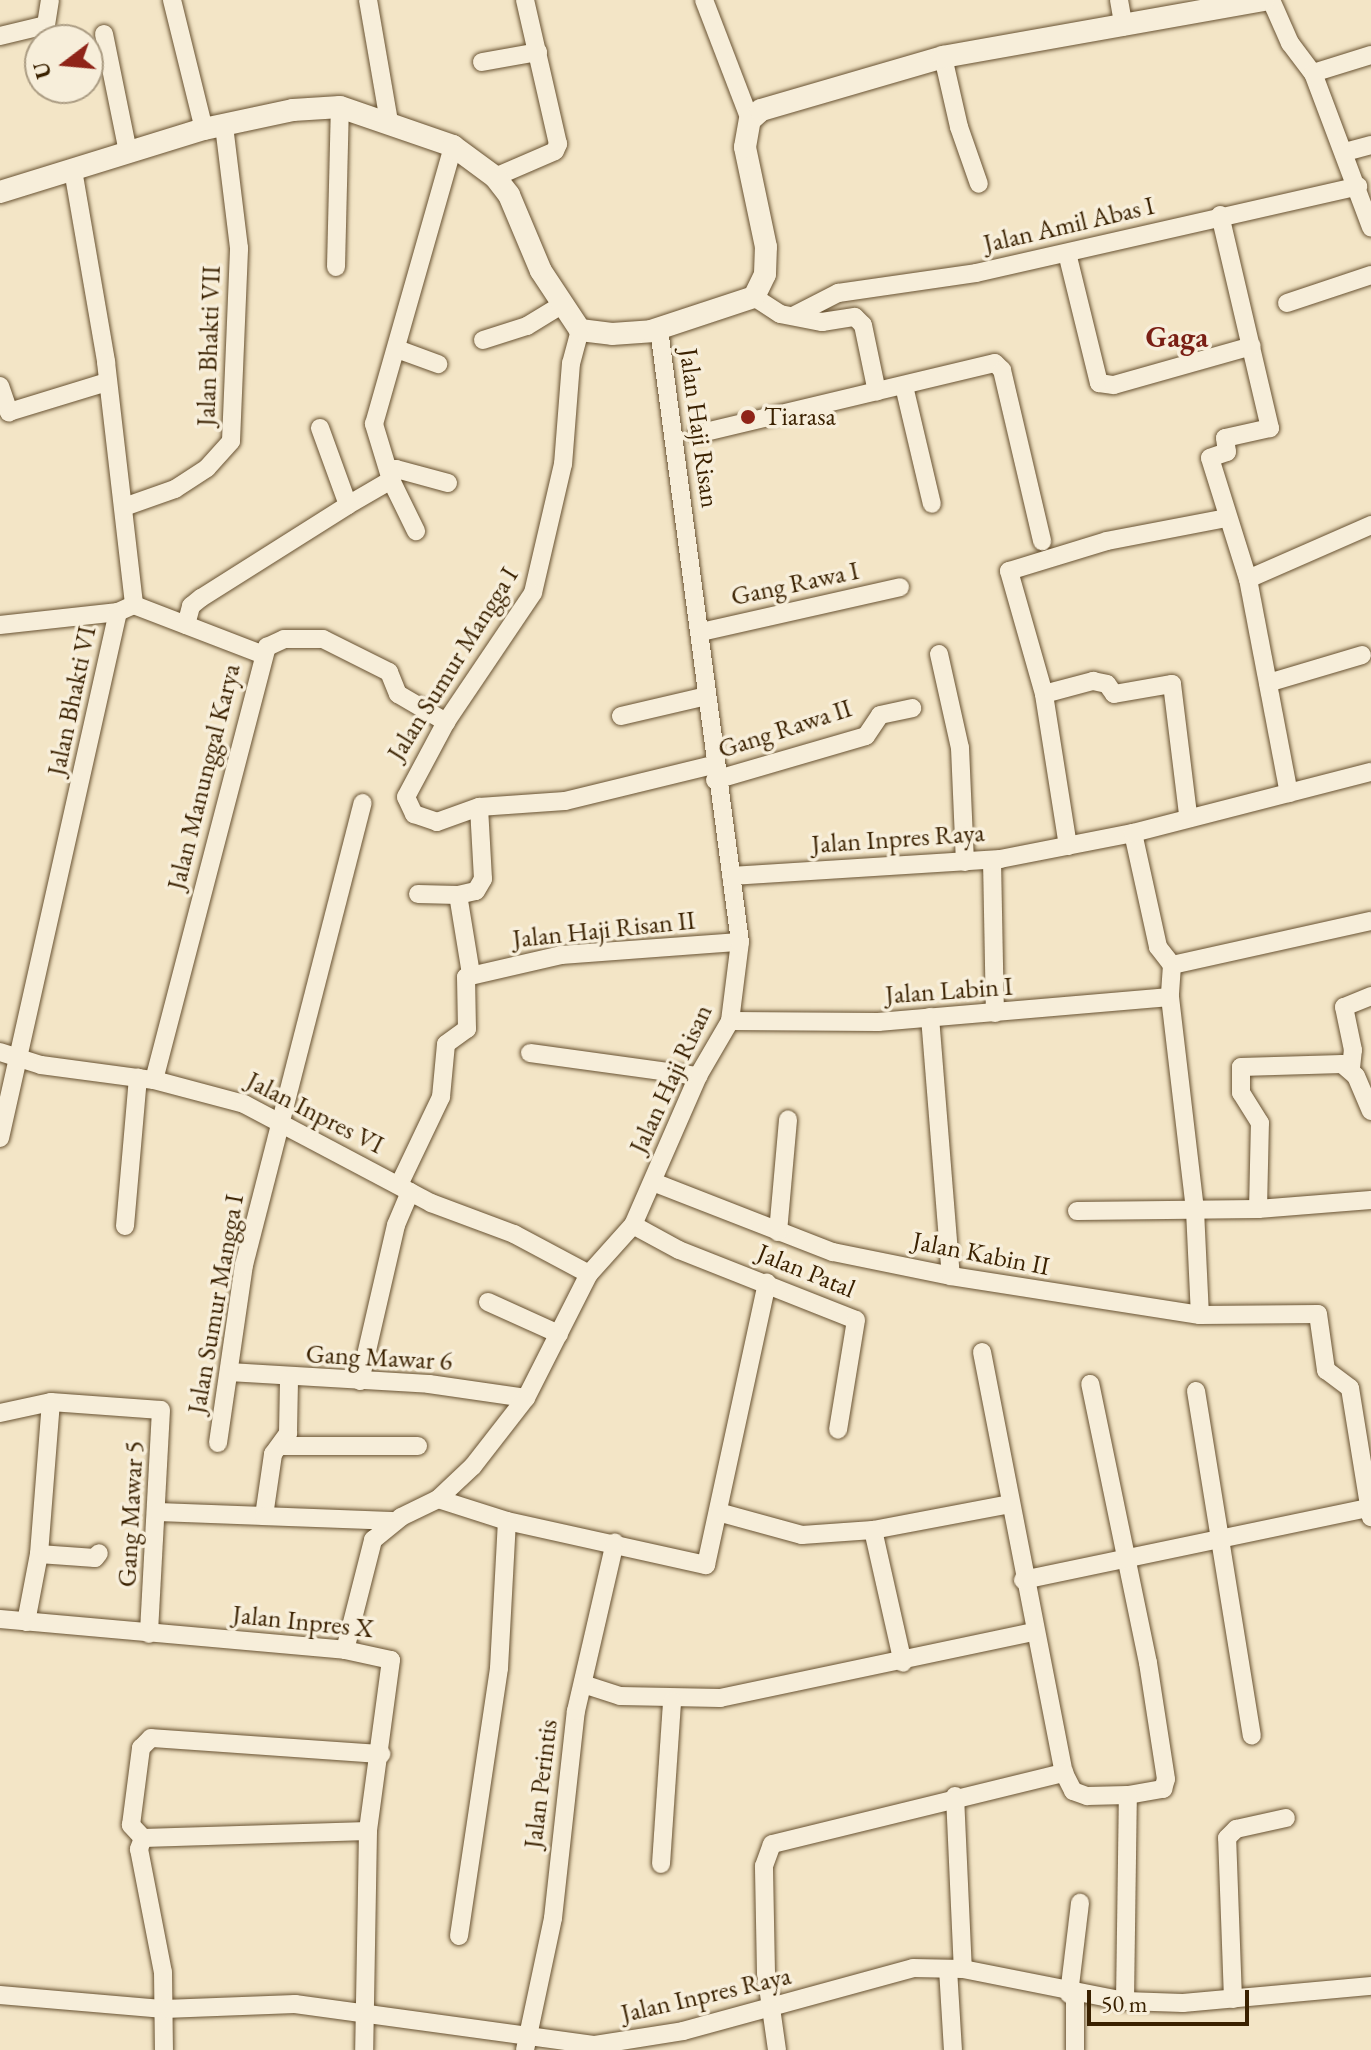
<!DOCTYPE html>
<style>
body{margin:0}
#map{position:relative;width:1371px;height:2050px;overflow:hidden;background:#f3e5c6;font-family:"EB Garamond",serif}
div>[style]{position:absolute}
[style*='--x']{left:calc(var(--x)*1px);top:calc(var(--y)*1px);width:calc(var(--w)*1px);rotate:calc(var(--a)*1deg)}
.roads{filter:drop-shadow(0 0 2px #685232) drop-shadow(0 0 2px #685232)}
.minor>*{height:18px;margin:-9px;padding:0 9px;transform-origin:9px;border-radius:9px;background:#f7eeda}
.tertiary>*{height:22px;margin:-11px;padding:0 11px;transform-origin:11px;border-radius:11px;background:#f7eeda}
.dots>*{width:22px;height:22px;translate:-50% -50%;box-sizing:border-box;border:4px solid #f7eeda;border-radius:50%}
span{translate:-50% -50%;white-space:nowrap;text-align:center;line-height:1.15;-webkit-text-stroke:7px #f7eeda;paint-order:stroke}
.street-label{font-size:26px;color:#3a2100}
.poi-label{font-size:26px;color:#3a2100}
.left{translate:0 -50%;text-align:left}
.quarter-label{font-size:30px;color:#7a1f14;font-weight:700}
.north{position:absolute;left:24px;top:24px;width:80px;height:80px;box-sizing:border-box;background:#f7eeda;border:2px solid #ab9c83;border-radius:50%;rotate:254deg;font-size:22px;font-weight:700;line-height:32px;text-align:center;color:#3a2100}
.north::after{content:'';display:block;margin:auto;width:28px;height:36px;background:#8f2418;clip-path:polygon(50% 0,100% 100%,50% 72%,0 100%)}
.scale{position:absolute;left:1087px;top:1990px;width:162px;height:36px;box-sizing:border-box;border:4px solid #3a2100;border-top:0;padding-left:10px;font-size:24px;line-height:28px;white-space:nowrap;color:#3a2100;-webkit-text-stroke:6px #f7eeda;paint-order:stroke}
</style>
<div id="map">
<div class="roads">
<div class="minor">
<div style="--x:172;--y:0;--w:133;--a:76.1"></div>
<div style="--x:368;--y:0;--w:124;--a:80.2"></div>
<div style="--x:704;--y:0;--w:129;--a:69"></div>
<div style="--x:1119;--y:0;--w:27;--a:80"></div>
<div style="--x:1271;--y:0;--w:47;--a:66.2"></div>
<div style="--x:1290;--y:43;--w:38;--a:53"></div>
<div style="--x:1313;--y:73;--w:165;--a:69.4"></div>
<div style="--x:104;--y:34;--w:120;--a:78.5"></div>
<div style="--x:0;--y:36;--w:47;--a:-13.4"></div>
<div style="--x:46;--y:25;--w:25;--a:-81"></div>
<div style="--x:943;--y:57;--w:72;--a:77.1"></div>
<div style="--x:959;--y:127;--w:60;--a:70.7"></div>
<div style="--x:482;--y:62;--w:57;--a:-10.1"></div>
<div style="--x:1313;--y:73;--w:61;--a:-17.2"></div>
<div style="--x:1345;--y:152;--w:27;--a:-15"></div>
<div style="--x:73;--y:170;--w:195;--a:80.2"></div>
<div style="--x:106;--y:362;--w:245;--a:83.4"></div>
<div style="--x:495;--y:177;--w:65;--a:-23.4"></div>
<div style="--x:555;--y:151;--w:8;--a:-67"></div>
<div style="--x:558;--y:144;--w:148;--a:-102.9"></div>
<div style="--x:1220;--y:215;--w:219;--a:76.8"></div>
<div style="--x:1270;--y:428;--w:46;--a:167.5"></div>
<div style="--x:1225;--y:438;--w:14;--a:82"></div>
<div style="--x:1227;--y:452;--w:18;--a:161"></div>
<div style="--x:1210;--y:458;--w:127;--a:72.6"></div>
<div style="--x:1248;--y:579;--w:218;--a:79.2"></div>
<div style="--x:1067;--y:253;--w:134;--a:76.2"></div>
<div style="--x:1099;--y:383;--w:15;--a:8"></div>
<div style="--x:1114;--y:385;--w:143;--a:-15.8"></div>
<div style="--x:336;--y:267;--w:160;--a:-88.6"></div>
<div style="--x:754;--y:297;--w:31;--a:33"></div>
<div style="--x:780;--y:314;--w:43;--a:10.8"></div>
<div style="--x:822;--y:322;--w:33;--a:-9"></div>
<div style="--x:855;--y:317;--w:11;--a:45"></div>
<div style="--x:863;--y:325;--w:68;--a:78.2"></div>
<div style="--x:1287;--y:303;--w:89;--a:-18.4"></div>
<div style="--x:793;--y:316;--w:51;--a:-27.1"></div>
<div style="--x:838;--y:293;--w:139;--a:-8.2"></div>
<div style="--x:976;--y:273;--w:392;--a:-12.8"></div>
<div style="--x:580;--y:330;--w:34;--a:105"></div>
<div style="--x:571;--y:363;--w:101;--a:94.5"></div>
<div style="--x:563;--y:464;--w:132;--a:103.1"></div>
<div style="--x:533;--y:593;--w:156;--a:124"></div>
<div style="--x:446;--y:722;--w:85;--a:118.1"></div>
<div style="--x:406;--y:797;--w:19;--a:65"></div>
<div style="--x:414;--y:814;--w:24;--a:19"></div>
<div style="--x:437;--y:822;--w:45;--a:-19.7"></div>
<div style="--x:479;--y:807;--w:86;--a:-4"></div>
<div style="--x:565;--y:801;--w:152;--a:-13.7"></div>
<div style="--x:483;--y:340;--w:46;--a:-17.7"></div>
<div style="--x:527;--y:326;--w:42;--a:-31.4"></div>
<div style="--x:397;--y:349;--w:44;--a:20.1"></div>
<div style="--x:0;--y:386;--w:28;--a:71"></div>
<div style="--x:9;--y:412;--w:102;--a:-17"></div>
<div style="--x:904;--y:386;--w:121;--a:76.7"></div>
<div style="--x:697;--y:434;--w:306;--a:-13.4"></div>
<div style="--x:995;--y:363;--w:10;--a:45"></div>
<div style="--x:1002;--y:370;--w:176;--a:76.8"></div>
<div style="--x:448;--y:483;--w:54;--a:-164.9"></div>
<div style="--x:396;--y:469;--w:12;--a:114"></div>
<div style="--x:391;--y:480;--w:59;--a:-106.9"></div>
<div style="--x:374;--y:424;--w:289;--a:-74.1"></div>
<div style="--x:348;--y:505;--w:50;--a:-30.2"></div>
<div style="--x:391;--y:480;--w:57;--a:63.9"></div>
<div style="--x:124;--y:507;--w:54;--a:-19.4"></div>
<div style="--x:175;--y:489;--w:38;--a:-33"></div>
<div style="--x:207;--y:468;--w:36;--a:-48"></div>
<div style="--x:231;--y:441;--w:193;--a:-87.6"></div>
<div style="--x:239;--y:248;--w:124;--a:-97"></div>
<div style="--x:1248;--y:579;--w:134;--a:-23.7"></div>
<div style="--x:134;--y:605;--w:136;--a:21.1"></div>
<div style="--x:0;--y:625;--w:119;--a:-6.3"></div>
<div style="--x:186;--y:625;--w:20;--a:-75"></div>
<div style="--x:191;--y:606;--w:13;--a:-39"></div>
<div style="--x:201;--y:598;--w:174;--a:-32.3"></div>
<div style="--x:348;--y:505;--w:82;--a:-110"></div>
<div style="--x:701;--y:632;--w:204;--a:-12.7"></div>
<div style="--x:939;--y:654;--w:96;--a:77.4"></div>
<div style="--x:960;--y:748;--w:114;--a:87.5"></div>
<div style="--x:1268;--y:683;--w:98;--a:-16.6"></div>
<div style="--x:1044;--y:694;--w:51;--a:-14.9"></div>
<div style="--x:1093;--y:681;--w:14;--a:12"></div>
<div style="--x:1107;--y:684;--w:12;--a:55"></div>
<div style="--x:1114;--y:694;--w:59;--a:-9.8"></div>
<div style="--x:1172;--y:684;--w:132;--a:83"></div>
<div style="--x:621;--y:716;--w:88;--a:-13.1"></div>
<div style="--x:715;--y:780;--w:157;--a:-16.2"></div>
<div style="--x:866;--y:736;--w:25;--a:-56"></div>
<div style="--x:880;--y:715;--w:33;--a:-12"></div>
<div style="--x:1133;--y:833;--w:117;--a:77.6"></div>
<div style="--x:1158;--y:947;--w:23;--a:52"></div>
<div style="--x:1172;--y:965;--w:32;--a:94"></div>
<div style="--x:1170;--y:997;--w:214;--a:83.3"></div>
<div style="--x:1195;--y:1210;--w:105;--a:87.3"></div>
<div style="--x:1068;--y:846;--w:154;--a:-99"></div>
<div style="--x:1044;--y:694;--w:128;--a:-105.9"></div>
<div style="--x:1009;--y:571;--w:102;--a:-17"></div>
<div style="--x:1107;--y:541;--w:122;--a:-10.9"></div>
<div style="--x:992;--y:860;--w:153;--a:88.9"></div>
<div style="--x:731;--y:876;--w:270;--a:-3.6"></div>
<div style="--x:1000;--y:859;--w:136;--a:-11.1"></div>
<div style="--x:1133;--y:833;--w:246;--a:-14.4"></div>
<div style="--x:418;--y:894;--w:40;--a:1.4"></div>
<div style="--x:1172;--y:965;--w:204;--a:-12.5"></div>
<div style="--x:471;--y:974;--w:80;--a:-99.3"></div>
<div style="--x:458;--y:895;--w:18;--a:-13"></div>
<div style="--x:476;--y:891;--w:14;--a:-60"></div>
<div style="--x:483;--y:879;--w:72;--a:-93.2"></div>
<div style="--x:930;--y:1017;--w:260;--a:85.4"></div>
<div style="--x:730;--y:1021;--w:148;--a:0.4"></div>
<div style="--x:878;--y:1022;--w:293;--a:-4.9"></div>
<div style="--x:0;--y:1052;--w:43;--a:17.6"></div>
<div style="--x:41;--y:1065;--w:114;--a:7.6"></div>
<div style="--x:154;--y:1080;--w:93;--a:14.9"></div>
<div style="--x:244;--y:1104;--w:212;--a:27.9"></div>
<div style="--x:431;--y:1203;--w:89;--a:20.5"></div>
<div style="--x:514;--y:1234;--w:85;--a:28.1"></div>
<div style="--x:530;--y:1053;--w:170;--a:7.8"></div>
<div style="--x:1351;--y:1068;--w:18;--a:-84"></div>
<div style="--x:1353;--y:1050;--w:44;--a:-101.8"></div>
<div style="--x:1344;--y:1007;--w:29;--a:-22"></div>
<div style="--x:154;--y:1080;--w:448;--a:-75.4"></div>
<div style="--x:267;--y:647;--w:19;--a:-25"></div>
<div style="--x:284;--y:639;--w:39;--a:0"></div>
<div style="--x:323;--y:639;--w:74;--a:26.6"></div>
<div style="--x:389;--y:672;--w:24;--a:68"></div>
<div style="--x:398;--y:694;--w:56;--a:30.3"></div>
<div style="--x:0;--y:1138;--w:539;--a:-77.36"></div>
<div style="--x:118;--y:612;--w:17;--a:-24"></div>
<div style="--x:653;--y:1182;--w:193;--a:21.3"></div>
<div style="--x:833;--y:1252;--w:120;--a:11.5"></div>
<div style="--x:951;--y:1276;--w:252;--a:8.9"></div>
<div style="--x:1200;--y:1315;--w:118;--a:-0.5"></div>
<div style="--x:1318;--y:1314;--w:57;--a:81.9"></div>
<div style="--x:1326;--y:1370;--w:30;--a:37"></div>
<div style="--x:1350;--y:1388;--w:131;--a:80.8"></div>
<div style="--x:399;--y:1185;--w:98;--a:-64.5"></div>
<div style="--x:441;--y:1097;--w:53;--a:-84.6"></div>
<div style="--x:446;--y:1044;--w:26;--a:-36"></div>
<div style="--x:467;--y:1029;--w:52;--a:-91.1"></div>
<div style="--x:466;--y:977;--w:98;--a:-13"></div>
<div style="--x:561;--y:955;--w:179;--a:-4.2"></div>
<div style="--x:1258;--y:1209;--w:86;--a:-88.7"></div>
<div style="--x:1260;--y:1123;--w:36;--a:-122"></div>
<div style="--x:1241;--y:1093;--w:26;--a:-90"></div>
<div style="--x:1241;--y:1067;--w:101;--a:-1.7"></div>
<div style="--x:1342;--y:1064;--w:18;--a:41"></div>
<div style="--x:1356;--y:1076;--w:38;--a:67"></div>
<div style="--x:1077;--y:1211;--w:181;--a:-0.6"></div>
<div style="--x:1258;--y:1209;--w:113;--a:-4.6"></div>
<div style="--x:633;--y:1225;--w:52;--a:28.5"></div>
<div style="--x:679;--y:1250;--w:190;--a:21.6"></div>
<div style="--x:856;--y:1320;--w:111;--a:99.3"></div>
<div style="--x:125;--y:1226;--w:149;--a:-85"></div>
<div style="--x:778;--y:1232;--w:113;--a:-84.9"></div>
<div style="--x:488;--y:1302;--w:78;--a:24.3"></div>
<div style="--x:982;--y:1352;--w:429;--a:79"></div>
<div style="--x:1064;--y:1773;--w:20;--a:63"></div>
<div style="--x:1073;--y:1791;--w:15;--a:20"></div>
<div style="--x:1087;--y:1796;--w:41;--a:-1.4"></div>
<div style="--x:1128;--y:1795;--w:36;--a:-10"></div>
<div style="--x:1163;--y:1789;--w:10;--a:-73"></div>
<div style="--x:1166;--y:1779;--w:117;--a:-98.8"></div>
<div style="--x:1148;--y:1663;--w:285;--a:-101.7"></div>
<div style="--x:229;--y:1372;--w:200;--a:3.4"></div>
<div style="--x:429;--y:1384;--w:98;--a:8.2"></div>
<div style="--x:360;--y:1381;--w:160;--a:-77"></div>
<div style="--x:396;--y:1225;--w:36;--a:-67"></div>
<div style="--x:1196;--y:1391;--w:349;--a:80.8"></div>
<div style="--x:0;--y:1413;--w:52;--a:-12.2"></div>
<div style="--x:51;--y:1402;--w:110;--a:4.2"></div>
<div style="--x:161;--y:1410;--w:224;--a:93.1"></div>
<div style="--x:218;--y:1443;--w:180;--a:-81.7"></div>
<div style="--x:244;--y:1265;--w:477;--a:-75.6"></div>
<div style="--x:281;--y:1446;--w:137;--a:0"></div>
<div style="--x:438;--y:1499;--w:72;--a:17.7"></div>
<div style="--x:507;--y:1521;--w:204;--a:12.5"></div>
<div style="--x:706;--y:1565;--w:289;--a:-77.8"></div>
<div style="--x:158;--y:1512;--w:106;--a:2.2"></div>
<div style="--x:264;--y:1516;--w:63;--a:-81.7"></div>
<div style="--x:273;--y:1454;--w:26;--a:-54"></div>
<div style="--x:288;--y:1433;--w:54;--a:-88.9"></div>
<div style="--x:718;--y:1512;--w:87;--a:15.3"></div>
<div style="--x:802;--y:1535;--w:71;--a:-4"></div>
<div style="--x:873;--y:1530;--w:139;--a:-10.7"></div>
<div style="--x:264;--y:1516;--w:131;--a:2.2"></div>
<div style="--x:873;--y:1530;--w:136;--a:77.3"></div>
<div style="--x:39;--y:1554;--w:56;--a:4.1"></div>
<div style="--x:95;--y:1558;--w:6;--a:-51"></div>
<div style="--x:1023;--y:1580;--w:353;--a:-11.8"></div>
<div style="--x:0;--y:1619;--w:346;--a:5.1"></div>
<div style="--x:345;--y:1650;--w:47;--a:12.3"></div>
<div style="--x:391;--y:1660;--w:173;--a:97.7"></div>
<div style="--x:368;--y:1831;--w:219;--a:91"></div>
<div style="--x:26;--y:1622;--w:69;--a:-79.2"></div>
<div style="--x:39;--y:1554;--w:152;--a:-85.5"></div>
<div style="--x:345;--y:1650;--w:114;--a:-75.7"></div>
<div style="--x:373;--y:1540;--w:36;--a:-39"></div>
<div style="--x:401;--y:1517;--w:41;--a:-25.9"></div>
<div style="--x:438;--y:1499;--w:48;--a:-43.3"></div>
<div style="--x:473;--y:1466;--w:86;--a:-52.1"></div>
<div style="--x:526;--y:1398;--w:139;--a:-63.1"></div>
<div style="--x:589;--y:1274;--w:66;--a:-48.1"></div>
<div style="--x:633;--y:1225;--w:163;--a:-66.4"></div>
<div style="--x:698;--y:1076;--w:64;--a:-59.8"></div>
<div style="--x:730;--y:1021;--w:80;--a:-82.8"></div>
<div style="--x:740;--y:942;--w:618;--a:-97.53"></div>
<div style="--x:583;--y:1684;--w:39;--a:18"></div>
<div style="--x:620;--y:1696;--w:100;--a:1.1"></div>
<div style="--x:720;--y:1698;--w:320;--a:-11.9"></div>
<div style="--x:955;--y:1796;--w:173;--a:87.4"></div>
<div style="--x:143;--y:1838;--w:18;--a:-133"></div>
<div style="--x:131;--y:1825;--w:78;--a:-82.6"></div>
<div style="--x:141;--y:1748;--w:14;--a:-45"></div>
<div style="--x:151;--y:1738;--w:231;--a:4"></div>
<div style="--x:143;--y:1838;--w:225;--a:-1.8"></div>
<div style="--x:143;--y:1838;--w:12;--a:110"></div>
<div style="--x:139;--y:1849;--w:125;--a:79"></div>
<div style="--x:163;--y:1972;--w:78;--a:89.3"></div>
<div style="--x:661;--y:1864;--w:163;--a:-86.1"></div>
<div style="--x:459;--y:1936;--w:271;--a:-81.5"></div>
<div style="--x:499;--y:1668;--w:147;--a:-86.9"></div>
<div style="--x:948;--y:1969;--w:81;--a:86.5"></div>
<div style="--x:1069;--y:1994;--w:92;--a:-83.1"></div>
<div style="--x:0;--y:1995;--w:165;--a:4.9"></div>
<div style="--x:164;--y:2009;--w:131;--a:-2.2"></div>
<div style="--x:295;--y:2004;--w:303;--a:7.8"></div>
<div style="--x:595;--y:2045;--w:89;--a:-9"></div>
<div style="--x:683;--y:2031;--w:238;--a:-15.3"></div>
<div style="--x:913;--y:1968;--w:50;--a:1.1"></div>
<div style="--x:963;--y:1969;--w:165;--a:11.2"></div>
<div style="--x:1125;--y:2001;--w:58;--a:2"></div>
<div style="--x:1183;--y:2003;--w:189;--a:-5.2"></div>
<div style="--x:1233;--y:1999;--w:161;--a:-92.1"></div>
<div style="--x:1227;--y:1838;--w:13;--a:-45"></div>
<div style="--x:1236;--y:1829;--w:51;--a:-12.4"></div>
<div style="--x:1125;--y:2001;--w:206;--a:-89.2"></div>
<div style="--x:525;--y:2050;--w:135;--a:-78"></div>
<div style="--x:553;--y:1918;--w:208;--a:-83.7"></div>
<div style="--x:576;--y:1711;--w:173;--a:-77"></div>
<div style="--x:777;--y:2050;--w:78;--a:-98.1"></div>
<div style="--x:766;--y:1973;--w:107;--a:-91.1"></div>
<div style="--x:764;--y:1866;--w:23;--a:-70"></div>
<div style="--x:772;--y:1844;--w:301;--a:-13.7"></div>
<div style="--x:1075;--y:2050;--w:55;--a:-90"></div>
</div>
<div class="tertiary">
<div style="--x:0;--y:192;--w:214;--a:-17.2"></div>
<div style="--x:204;--y:129;--w:91;--a:-12.1"></div>
<div style="--x:293;--y:110;--w:47;--a:-3.7"></div>
<div style="--x:340;--y:107;--w:120;--a:19"></div>
<div style="--x:453;--y:146;--w:52;--a:36.4"></div>
<div style="--x:495;--y:177;--w:23;--a:52"></div>
<div style="--x:509;--y:195;--w:82;--a:67.2"></div>
<div style="--x:541;--y:271;--w:71;--a:56.5"></div>
<div style="--x:580;--y:330;--w:32;--a:7"></div>
<div style="--x:612;--y:334;--w:39;--a:-4"></div>
<div style="--x:651;--y:331;--w:108;--a:-18.3"></div>
<div style="--x:754;--y:297;--w:25;--a:-64"></div>
<div style="--x:765;--y:274;--w:27;--a:-88"></div>
<div style="--x:766;--y:247;--w:102;--a:-101.9"></div>
<div style="--x:745;--y:147;--w:27;--a:-80"></div>
<div style="--x:750;--y:120;--w:15;--a:-42"></div>
<div style="--x:761;--y:110;--w:190;--a:-16.2"></div>
<div style="--x:943;--y:57;--w:325;--a:-10.1"></div>
</div>
</div>
<div class="dots">
<div style="left:748px;top:417px;background:#8f2418"></div>
</div>
<div class="street-label">
<span style="left:1069px;top:225px;rotate:-13deg">Jalan Amil Abas I</span>
<span style="left:209px;top:346px;rotate:-88deg">Jalan Bhakti VII</span>
<span style="left:699px;top:428px;rotate:82deg">Jalan Haji Risan</span>
<span style="left:795px;top:584px;rotate:-12deg">Gang Rawa I</span>
<span style="left:453px;top:664px;rotate:-58deg">Jalan Sumur Mangga I</span>
<span style="left:72px;top:701px;rotate:-78deg">Jalan Bhakti VI</span>
<span style="left:785px;top:729px;rotate:-18deg">Gang Rawa II</span>
<span style="left:204px;top:777px;rotate:-76deg">Jalan Manunggal Karya</span>
<span style="left:898px;top:839px;rotate:-4deg">Jalan Inpres Raya</span>
<span style="left:604px;top:930px;rotate:-6deg">Jalan Haji Risan II</span>
<span style="left:949px;top:991px;rotate:-4deg">Jalan Labin I</span>
<span style="left:671px;top:1079px;rotate:-65deg">Jalan Haji Risan</span>
<span style="left:315px;top:1113px;rotate:27deg">Jalan Inpres VI</span>
<span style="left:981px;top:1254px;rotate:11deg">Jalan Kabin II</span>
<span style="left:806px;top:1271px;rotate:22deg">Jalan Patal</span>
<span style="left:216px;top:1304px;rotate:-80deg">Jalan Sumur Mangga I</span>
<span style="left:379px;top:1358px;rotate:3deg">Gang Mawar 6</span>
<span style="left:131px;top:1514px;rotate:-87deg">Gang Mawar 5</span>
<span style="left:303px;top:1622px;rotate:6deg">Jalan Inpres X</span>
<span style="left:541px;top:1784px;rotate:-83deg">Jalan Perintis</span>
<span style="left:706px;top:1995px;rotate:-13deg">Jalan Inpres Raya</span>
</div>
<div class="poi-label">
<span class="left" style="left:764px;top:417px">Tiarasa</span>
</div>
<div class="quarter-label">
<span style="left:1177px;top:337px">Gaga</span>
</div>
<div class="north">U</div>
<div class="scale">50 m</div>
</div>
